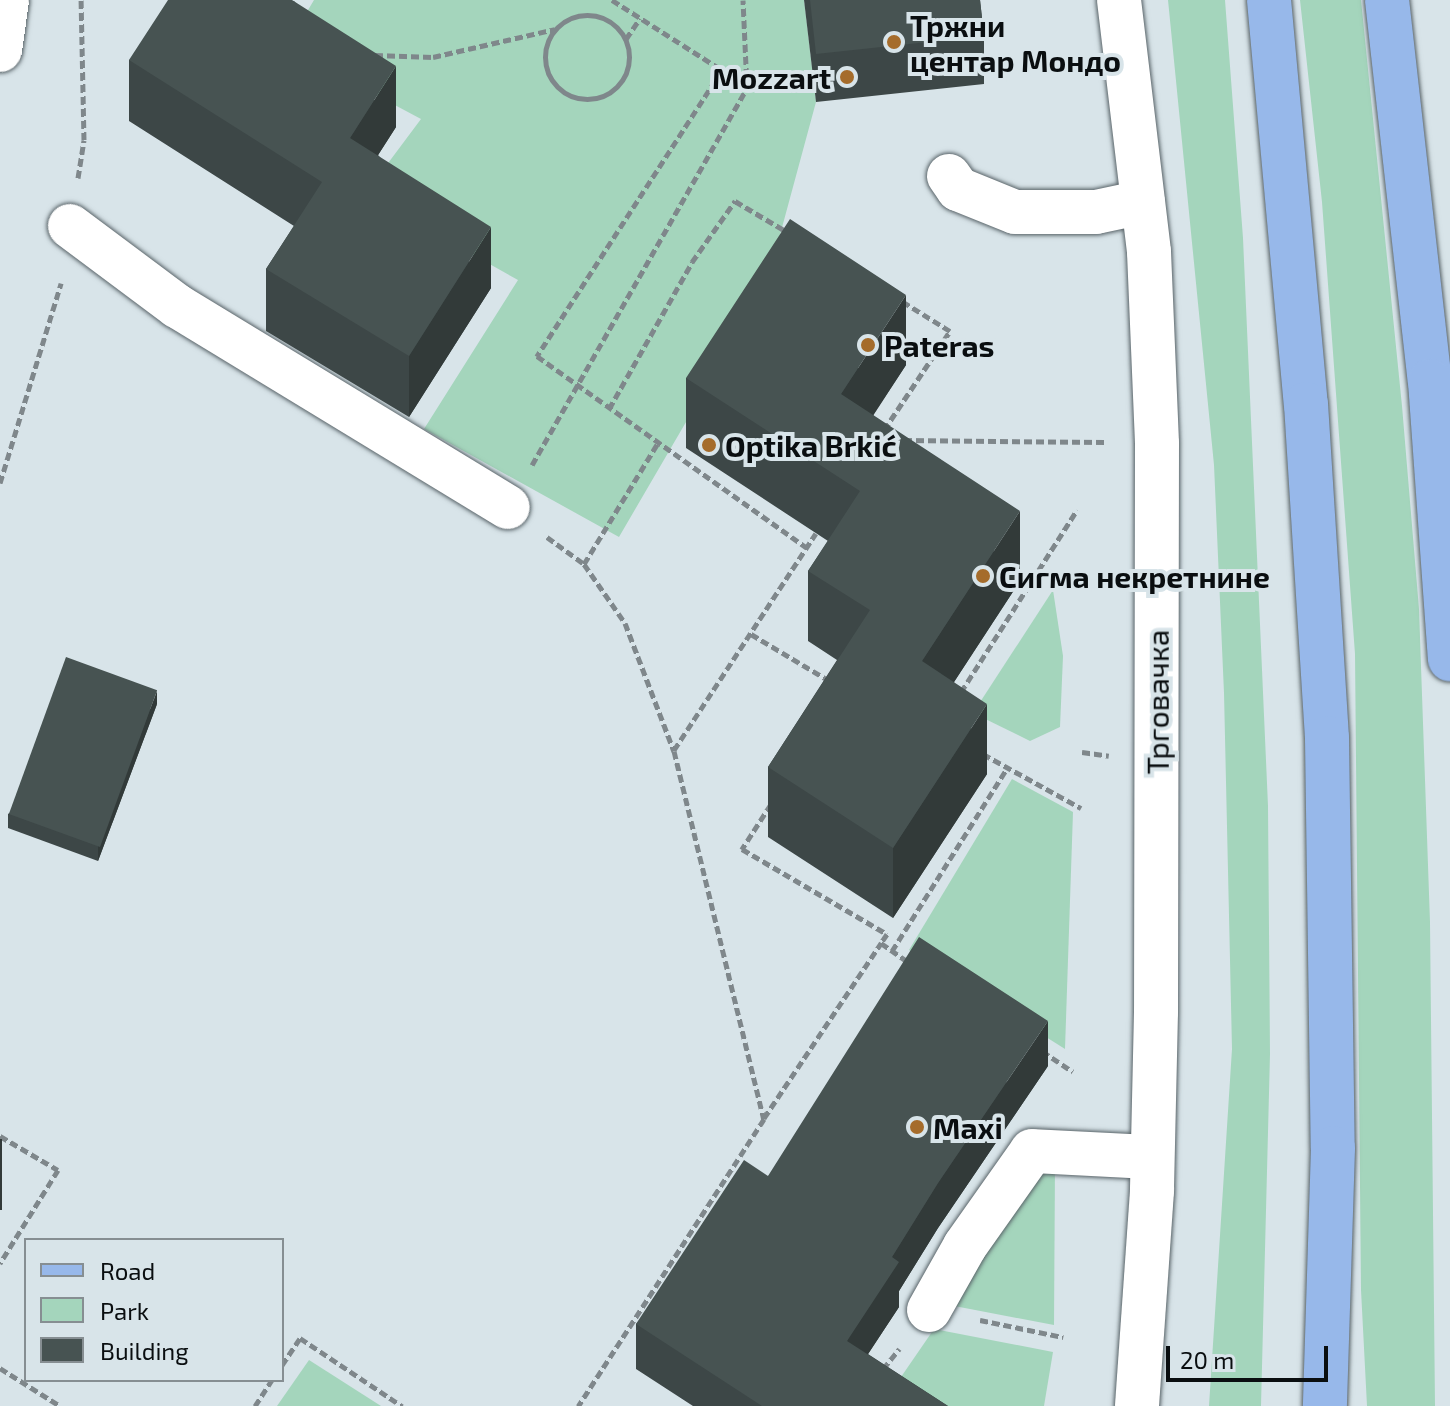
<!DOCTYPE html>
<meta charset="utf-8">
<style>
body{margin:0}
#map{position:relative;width:1450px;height:1406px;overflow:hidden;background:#d8e4e9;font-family:"Exo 2",sans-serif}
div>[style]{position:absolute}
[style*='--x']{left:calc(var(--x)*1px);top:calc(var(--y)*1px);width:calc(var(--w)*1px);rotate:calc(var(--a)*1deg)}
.green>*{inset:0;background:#a4d5bc}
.path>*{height:5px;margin-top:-2.5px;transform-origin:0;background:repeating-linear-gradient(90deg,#7f878b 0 8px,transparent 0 12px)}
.path>.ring{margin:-2.5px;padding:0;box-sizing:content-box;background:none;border:5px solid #7f878b;border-radius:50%}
.roads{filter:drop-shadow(0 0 2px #596469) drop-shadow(0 0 2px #596469)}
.minor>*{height:44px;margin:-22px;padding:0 22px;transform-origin:22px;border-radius:22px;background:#fff}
.major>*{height:44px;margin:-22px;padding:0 22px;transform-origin:22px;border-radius:22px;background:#97b8ea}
.wall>*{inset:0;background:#3d4747}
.shaded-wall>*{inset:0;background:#323a39;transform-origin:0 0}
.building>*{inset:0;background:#475352;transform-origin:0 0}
.dots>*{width:22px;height:22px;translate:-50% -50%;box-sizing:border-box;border:4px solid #d8e4e9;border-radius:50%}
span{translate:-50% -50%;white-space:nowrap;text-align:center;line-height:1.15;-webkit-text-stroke:8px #d8e4e9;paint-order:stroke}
.poi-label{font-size:30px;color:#0a0e10;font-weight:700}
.left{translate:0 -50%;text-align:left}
.right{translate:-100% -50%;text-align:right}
.street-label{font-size:30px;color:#0a0e10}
.legend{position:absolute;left:24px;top:1238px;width:260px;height:144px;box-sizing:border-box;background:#d8e4e9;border:2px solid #868e92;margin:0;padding:10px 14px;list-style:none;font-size:24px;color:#0a0e10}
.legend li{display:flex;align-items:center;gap:16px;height:40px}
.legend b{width:40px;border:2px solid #868e92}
.scale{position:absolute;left:1166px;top:1346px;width:162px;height:36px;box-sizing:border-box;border:4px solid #0a0e10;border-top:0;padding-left:10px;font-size:24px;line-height:28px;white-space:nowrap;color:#0a0e10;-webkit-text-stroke:6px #d8e4e9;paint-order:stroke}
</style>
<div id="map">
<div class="green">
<div style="clip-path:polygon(314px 0,804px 0,816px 102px,767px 283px,619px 537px,424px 429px,518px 280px,365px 194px,421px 119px,286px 47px)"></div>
<div style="clip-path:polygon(1168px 0,1225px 0,1243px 238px,1268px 806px,1270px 1054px,1261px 1406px,1209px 1406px,1232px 1049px,1224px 693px,1214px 465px)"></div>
<div style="clip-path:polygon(1300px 0,1361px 0,1402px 406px,1419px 609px,1430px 922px,1435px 1406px,1367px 1406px,1361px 1290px,1355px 654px,1322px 202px)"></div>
<div style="clip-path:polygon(1053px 590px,1063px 656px,1060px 727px,1030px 741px,973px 713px)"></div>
<div style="clip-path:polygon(1012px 779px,1073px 812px,1065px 1049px,909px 950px)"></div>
<div style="clip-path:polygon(1055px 1166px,1054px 1325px,944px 1304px,1035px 1169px)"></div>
<div style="clip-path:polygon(934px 1329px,1053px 1352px,1044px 1406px,910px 1406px,890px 1393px)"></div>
<div style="clip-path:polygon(309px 1360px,381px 1406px,277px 1406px)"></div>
</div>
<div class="path">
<div style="--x:612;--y:0;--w:130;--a:32.5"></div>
<div style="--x:722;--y:70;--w:341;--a:122.9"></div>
<div style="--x:537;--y:356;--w:331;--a:35.4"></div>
<div class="ring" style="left:545px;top:15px;width:79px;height:79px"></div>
<div style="--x:626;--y:39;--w:25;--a:-56"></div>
<div style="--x:375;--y:55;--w:58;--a:2"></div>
<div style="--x:433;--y:57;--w:125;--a:-12.9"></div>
<div style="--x:722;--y:70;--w:31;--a:36"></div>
<div style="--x:78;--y:178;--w:38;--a:-81"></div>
<div style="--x:84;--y:140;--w:140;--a:-91.2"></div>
<div style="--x:609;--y:409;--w:169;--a:-60.5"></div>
<div style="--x:692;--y:262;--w:75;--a:-54.8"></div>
<div style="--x:735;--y:201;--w:63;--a:30.7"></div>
<div style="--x:884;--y:430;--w:119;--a:-56.3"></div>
<div style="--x:950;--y:331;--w:59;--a:-148.2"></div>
<div style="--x:904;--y:440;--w:202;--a:0.6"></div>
<div style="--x:532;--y:465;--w:434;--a:-60.3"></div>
<div style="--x:747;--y:88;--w:88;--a:-92.6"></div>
<div style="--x:0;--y:483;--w:209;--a:-73"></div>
<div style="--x:547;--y:537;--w:46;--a:36.1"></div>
<div style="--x:584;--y:564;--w:72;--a:55.2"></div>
<div style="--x:625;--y:623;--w:137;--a:69.1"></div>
<div style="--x:674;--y:751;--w:379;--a:76.3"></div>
<div style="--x:764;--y:1119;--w:342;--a:122.9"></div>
<div style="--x:584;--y:564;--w:144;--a:-58.6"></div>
<div style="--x:751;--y:634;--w:90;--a:30.9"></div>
<div style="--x:961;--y:692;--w:216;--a:-57.5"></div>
<div style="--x:674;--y:750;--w:259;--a:-56.8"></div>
<div style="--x:1082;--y:752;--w:27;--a:8"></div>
<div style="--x:983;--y:754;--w:112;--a:28.9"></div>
<div style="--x:771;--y:804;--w:54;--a:122.8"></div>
<div style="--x:742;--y:849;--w:168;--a:30.4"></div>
<div style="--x:887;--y:934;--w:11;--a:124"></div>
<div style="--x:892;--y:951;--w:218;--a:-57.8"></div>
<div style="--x:1042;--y:1051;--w:37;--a:34"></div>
<div style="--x:764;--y:1118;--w:211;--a:-56.2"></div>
<div style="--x:881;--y:943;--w:32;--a:35"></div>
<div style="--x:0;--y:1136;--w:67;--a:30.4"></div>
<div style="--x:58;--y:1170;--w:110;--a:121.9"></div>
<div style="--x:980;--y:1320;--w:85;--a:11.6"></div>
<div style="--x:282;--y:1365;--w:32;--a:-56"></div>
<div style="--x:300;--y:1338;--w:123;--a:33.7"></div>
<div style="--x:0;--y:1368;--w:71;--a:32.3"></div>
<div style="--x:883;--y:1369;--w:26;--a:-51"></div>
<div style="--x:255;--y:1406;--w:31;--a:-57"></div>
</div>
<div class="roads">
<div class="minor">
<div style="--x:1119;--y:0;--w:254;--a:83.2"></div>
<div style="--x:1149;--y:252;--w:192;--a:87.6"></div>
<div style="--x:1157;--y:444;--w:568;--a:90.1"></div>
<div style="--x:1156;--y:1012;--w:179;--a:91.3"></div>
<div style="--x:1152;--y:1191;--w:216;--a:94"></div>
<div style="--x:0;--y:50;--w:50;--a:-82"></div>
<div style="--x:949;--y:176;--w:16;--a:55"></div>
<div style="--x:958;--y:189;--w:61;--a:22"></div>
<div style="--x:1015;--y:212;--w:81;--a:0"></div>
<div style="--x:1096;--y:212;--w:48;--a:-12"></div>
<div style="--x:70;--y:226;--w:134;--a:36.8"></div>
<div style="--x:177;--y:306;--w:387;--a:31.3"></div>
<div style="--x:929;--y:1310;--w:73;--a:-60.6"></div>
<div style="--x:965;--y:1246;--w:116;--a:-54.8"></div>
<div style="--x:1032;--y:1151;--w:120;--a:2.9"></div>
</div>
<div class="major">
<div style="--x:1269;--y:0;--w:406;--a:84.8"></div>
<div style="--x:1306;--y:404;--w:335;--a:86.4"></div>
<div style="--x:1327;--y:738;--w:410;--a:89.2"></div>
<div style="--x:1333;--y:1148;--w:258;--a:91.8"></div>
<div style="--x:1387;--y:0;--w:383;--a:83.6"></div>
<div style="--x:1430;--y:381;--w:279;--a:85.9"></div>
</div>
</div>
<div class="wall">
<div style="clip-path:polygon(804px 0,980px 0,984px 36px,984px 84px,816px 102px)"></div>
<div style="clip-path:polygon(294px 1px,396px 127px,378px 155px,491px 288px,409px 417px,266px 331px,266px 269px,294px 226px,129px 121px,129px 60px)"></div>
<div style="clip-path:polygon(906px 365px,873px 415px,1020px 581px,954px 682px,987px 774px,893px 918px,768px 837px,768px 767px,837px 660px,808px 641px,808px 571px,828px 541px,686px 448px,686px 378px)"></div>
<div style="clip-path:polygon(157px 704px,98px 861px,8px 828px,8px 814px)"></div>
<div style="clip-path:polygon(1048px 1066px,938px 1228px,899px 1291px,899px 1307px,868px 1354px,948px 1406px,693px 1406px,636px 1369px,636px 1324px,768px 1176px)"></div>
</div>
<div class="shaded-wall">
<div style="clip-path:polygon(396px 66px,396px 127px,350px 199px,350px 138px)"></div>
<div style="clip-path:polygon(491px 227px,491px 288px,409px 417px,409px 356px)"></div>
<div style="clip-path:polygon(906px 295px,906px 365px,841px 465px,841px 394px)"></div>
<div style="clip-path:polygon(1020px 511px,1020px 581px,922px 731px,922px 661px)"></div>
<div style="clip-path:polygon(157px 691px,157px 704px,98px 861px,98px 847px)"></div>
<div style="clip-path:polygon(987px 704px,987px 774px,893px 918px,893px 848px)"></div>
<div style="clip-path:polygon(1048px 1021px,1048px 1066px,938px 1228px,899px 1291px,899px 1307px,847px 1386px,847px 1341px,892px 1257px,938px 1183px)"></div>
<div style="left:2px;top:1139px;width:71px;height:4px;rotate:90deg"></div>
</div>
<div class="building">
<div style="clip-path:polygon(168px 0,292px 0,396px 66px,350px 138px,491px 227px,409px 356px,266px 269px,322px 182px,129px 60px)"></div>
<div style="clip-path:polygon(810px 0,980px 0,984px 36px,816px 54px)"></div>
<div style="clip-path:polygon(790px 219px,906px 295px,841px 394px,1020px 511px,922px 661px,987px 704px,893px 848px,768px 767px,870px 610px,808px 571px,860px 491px,686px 378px)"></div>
<div style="left:66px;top:657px;width:97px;height:167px;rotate:20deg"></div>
<div style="clip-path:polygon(919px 937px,1048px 1021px,938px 1183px,892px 1257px,899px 1262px,847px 1341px,948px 1406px,762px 1406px,636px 1324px,744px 1160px,768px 1176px)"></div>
</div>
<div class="dots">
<div style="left:894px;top:42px;background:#a56c2b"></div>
<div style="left:847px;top:77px;background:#a56c2b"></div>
<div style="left:868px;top:345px;background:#a56c2b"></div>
<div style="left:709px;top:445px;background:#a56c2b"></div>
<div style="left:983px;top:576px;background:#a56c2b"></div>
<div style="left:917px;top:1127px;background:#a56c2b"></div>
</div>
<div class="poi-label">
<span class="left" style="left:910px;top:42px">Тржни<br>центар Мондо</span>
<span class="right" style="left:831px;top:77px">Mozzart</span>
<span class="left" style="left:884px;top:345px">Pateras</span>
<span class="left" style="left:725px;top:445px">Optika Brkić</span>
<span class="left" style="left:999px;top:576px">Сигма некретнине</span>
<span class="left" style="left:933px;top:1127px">Maxi</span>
</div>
<div class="street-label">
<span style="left:1157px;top:702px;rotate:-90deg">Трговачка</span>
</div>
<ul class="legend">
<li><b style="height:10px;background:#97b8ea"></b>Road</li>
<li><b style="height:22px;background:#a4d5bc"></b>Park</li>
<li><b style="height:22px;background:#475352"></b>Building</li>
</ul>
<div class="scale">20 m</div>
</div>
